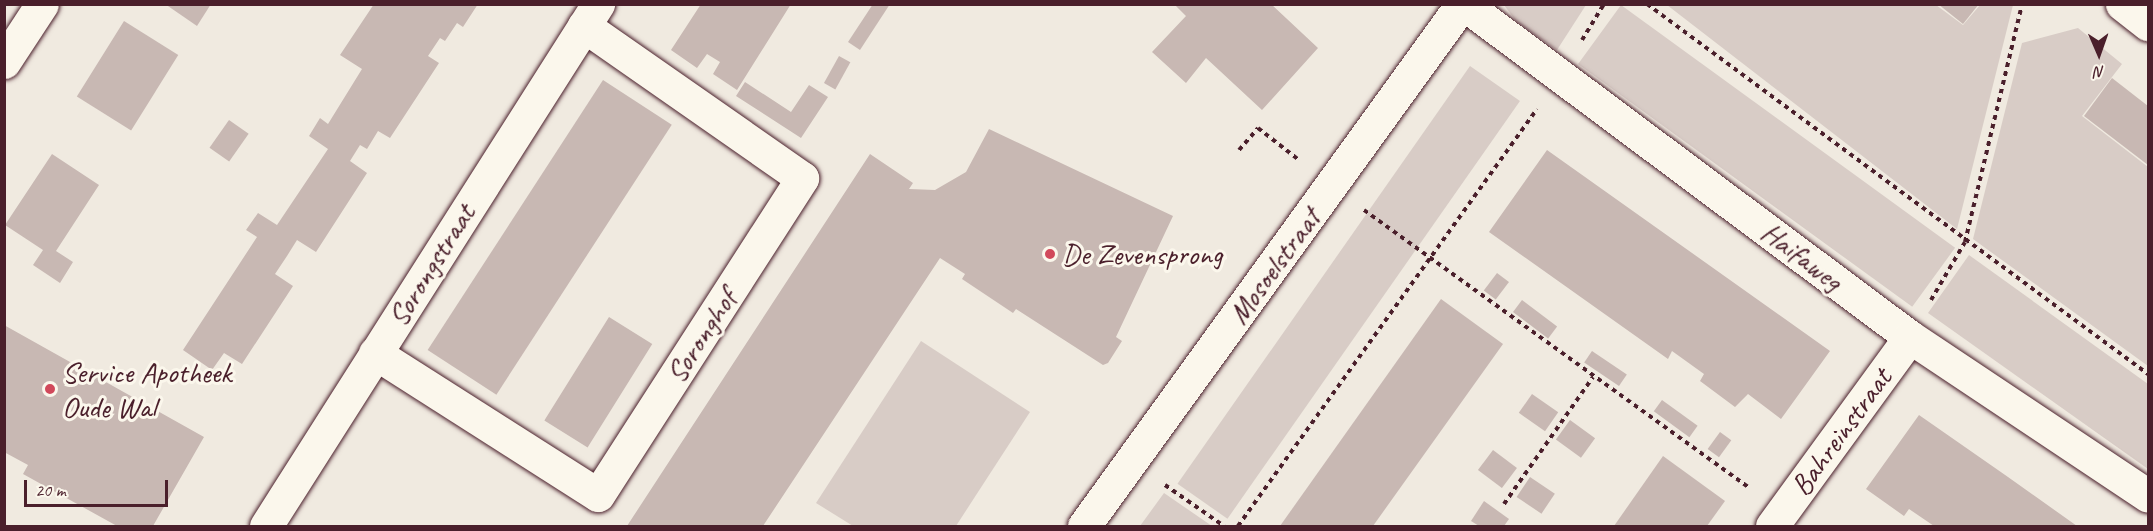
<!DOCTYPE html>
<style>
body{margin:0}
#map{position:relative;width:2153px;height:531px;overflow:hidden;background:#f0eae0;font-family:Caveat,sans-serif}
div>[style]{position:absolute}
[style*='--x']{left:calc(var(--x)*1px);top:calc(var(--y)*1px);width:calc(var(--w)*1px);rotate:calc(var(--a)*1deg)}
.green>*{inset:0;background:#d8ccc6;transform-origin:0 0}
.building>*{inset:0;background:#c8b8b3;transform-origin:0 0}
.path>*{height:4px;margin-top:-2px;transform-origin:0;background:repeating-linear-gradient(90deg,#4a1f2b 0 4.5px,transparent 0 9px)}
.roads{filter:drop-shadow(0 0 2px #4a1f2b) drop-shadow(0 0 2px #4a1f2b)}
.minor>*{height:33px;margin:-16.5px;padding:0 16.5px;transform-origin:16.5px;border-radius:16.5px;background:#fbf7ec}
.dots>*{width:16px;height:16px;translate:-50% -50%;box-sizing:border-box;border:3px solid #fbf7ec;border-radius:50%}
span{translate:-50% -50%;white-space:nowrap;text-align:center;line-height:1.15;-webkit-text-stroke:6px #fbf7ec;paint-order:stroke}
.poi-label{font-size:30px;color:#4a1f2b}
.left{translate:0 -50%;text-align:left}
.street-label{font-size:30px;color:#4a1f2b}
.frame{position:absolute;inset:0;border:6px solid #4a1f2b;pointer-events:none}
.north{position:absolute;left:2069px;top:24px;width:60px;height:60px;-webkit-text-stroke:4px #fbf7ec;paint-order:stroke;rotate:178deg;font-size:16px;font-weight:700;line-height:24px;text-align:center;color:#4a1f2b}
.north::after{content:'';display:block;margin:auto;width:21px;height:27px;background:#4a1f2b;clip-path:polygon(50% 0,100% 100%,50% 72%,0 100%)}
.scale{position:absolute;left:24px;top:480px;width:144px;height:27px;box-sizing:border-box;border:3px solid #4a1f2b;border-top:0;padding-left:8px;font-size:18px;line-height:21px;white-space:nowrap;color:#4a1f2b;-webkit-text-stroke:4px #fbf7ec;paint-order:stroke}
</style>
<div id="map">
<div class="green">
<div style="clip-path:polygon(1504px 5px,1586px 5px,1557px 50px,1516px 21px)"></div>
<div style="left:1621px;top:5px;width:413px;height:73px;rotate:36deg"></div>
<div style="clip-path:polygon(1667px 5px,1936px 5px,1963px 25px,1980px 5px,2013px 5px,1957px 229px)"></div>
<div style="clip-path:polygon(2078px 28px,2122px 64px,2082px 116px,2148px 167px,2148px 366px,1973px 239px,2022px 43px)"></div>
<div style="left:1470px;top:66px;width:61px;height:510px;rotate:35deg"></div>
<div style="clip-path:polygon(1969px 255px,2148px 384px,2148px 469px,1928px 313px)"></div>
<div style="clip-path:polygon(921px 341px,1030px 412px,956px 526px,853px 526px,816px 503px)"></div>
<div style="clip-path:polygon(1164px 493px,1212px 526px,1140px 526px)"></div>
</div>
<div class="building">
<div style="clip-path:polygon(165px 4px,211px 4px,197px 26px)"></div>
<div style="clip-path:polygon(374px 4px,478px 4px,463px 27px,457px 23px,445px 41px,440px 38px,428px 56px,439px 63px,390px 138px,378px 131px,367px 149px,360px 145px,350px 161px,367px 173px,316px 252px,297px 240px,287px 256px,275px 274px,293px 286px,242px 364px,224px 353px,212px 370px,183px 350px,257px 237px,246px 230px,258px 213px,277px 225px,328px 149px,309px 136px,320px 118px,328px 124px,362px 69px,340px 55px)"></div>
<div style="clip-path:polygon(701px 4px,791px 4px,737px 90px,713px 74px,720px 62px,707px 54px,697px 68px,671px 50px)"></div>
<div style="clip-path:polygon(873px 4px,890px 4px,860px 50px,848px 42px)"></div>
<div style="clip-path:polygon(1174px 4px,1271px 4px,1318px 48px,1262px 110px,1206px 58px,1186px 83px,1152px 52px,1186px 16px)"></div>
<div style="clip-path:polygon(1938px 4px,1979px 4px,1963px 24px)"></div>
<div style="left:124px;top:21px;width:64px;height:89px;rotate:32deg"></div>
<div style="left:839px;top:56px;width:13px;height:31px;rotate:29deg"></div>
<div style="clip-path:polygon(2112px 78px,2148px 106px,2148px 165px,2084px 116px)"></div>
<div style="left:603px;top:80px;width:82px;height:322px;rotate:33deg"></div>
<div style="clip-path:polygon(745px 82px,791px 112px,809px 85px,828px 97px,801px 138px,736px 96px)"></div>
<div style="left:229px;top:120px;width:24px;height:34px;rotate:35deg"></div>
<div style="clip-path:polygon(989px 129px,1173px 216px,1116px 337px,1122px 341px,1108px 363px,1103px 365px,1016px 309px,1013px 313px,962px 279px,965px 274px,940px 258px,763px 526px,627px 526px,870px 154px,913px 183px,909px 189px,935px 190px,966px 172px)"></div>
<div style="clip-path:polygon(1547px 150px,1830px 351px,1781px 419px,1748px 394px,1735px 407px,1700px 381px,1704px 374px,1672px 351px,1668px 359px,1489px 232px)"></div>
<div style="clip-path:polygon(52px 154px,99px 185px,56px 251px,73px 262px,60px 283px,33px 265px,43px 250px,5px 225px)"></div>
<div style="left:1497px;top:273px;width:15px;height:22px;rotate:37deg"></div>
<div style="clip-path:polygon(1441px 299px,1503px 344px,1373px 526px,1280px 526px)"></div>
<div style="left:1522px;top:300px;width:44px;height:15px;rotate:37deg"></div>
<div style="left:609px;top:317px;width:51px;height:122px;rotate:32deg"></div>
<div style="clip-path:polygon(4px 325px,204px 437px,153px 526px,117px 526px,23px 474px,28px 465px,4px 452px)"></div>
<div style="left:1592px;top:351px;width:42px;height:14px;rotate:34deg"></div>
<div style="left:1532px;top:394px;width:32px;height:23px;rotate:35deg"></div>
<div style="left:1662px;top:400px;width:44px;height:14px;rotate:36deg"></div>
<div style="clip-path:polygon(1919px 415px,2008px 477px,2077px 526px,1934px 526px,1909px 509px,1904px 516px,1866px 489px)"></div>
<div style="left:1570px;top:420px;width:31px;height:24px;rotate:36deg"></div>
<div style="left:1720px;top:432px;width:14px;height:21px;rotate:36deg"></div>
<div style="left:1493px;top:450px;width:30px;height:25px;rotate:37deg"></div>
<div style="clip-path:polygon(1663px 456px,1725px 501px,1707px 526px,1614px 526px)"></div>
<div style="left:1530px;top:477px;width:30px;height:24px;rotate:34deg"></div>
<div style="clip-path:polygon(1484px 501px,1509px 519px,1504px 526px,1479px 526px,1471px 521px)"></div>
</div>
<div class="path">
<div style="--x:1647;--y:4;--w:623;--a:36.45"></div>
<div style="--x:1582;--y:40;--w:42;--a:-58.6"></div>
<div style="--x:1239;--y:150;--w:29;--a:-49"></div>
<div style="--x:1258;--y:128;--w:52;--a:38"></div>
<div style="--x:1364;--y:210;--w:476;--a:35.8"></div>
<div style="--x:1931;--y:300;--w:67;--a:-59.6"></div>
<div style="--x:1965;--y:242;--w:245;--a:-76.5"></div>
<div style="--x:1165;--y:485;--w:72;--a:34.8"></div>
<div style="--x:1504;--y:504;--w:155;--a:-55"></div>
<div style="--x:1238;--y:526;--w:513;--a:-54.36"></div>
</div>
<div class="roads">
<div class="minor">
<div style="--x:1464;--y:4;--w:557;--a:36.75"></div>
<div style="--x:1910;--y:337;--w:286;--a:33.7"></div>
<div style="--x:2122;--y:4;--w:33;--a:38"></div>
<div style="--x:4;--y:62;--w:69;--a:-56.8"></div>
<div style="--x:375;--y:353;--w:264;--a:32.5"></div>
<div style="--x:598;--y:495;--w:377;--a:-57.2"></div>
<div style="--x:802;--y:178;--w:266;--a:-145.1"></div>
<div style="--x:266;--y:526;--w:619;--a:-57.54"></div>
<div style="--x:1084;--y:526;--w:644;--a:-54.09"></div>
<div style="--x:1772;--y:526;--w:234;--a:-53.9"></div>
</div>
</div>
<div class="dots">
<div style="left:1050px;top:254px;background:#d1495b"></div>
<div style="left:50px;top:389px;background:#d1495b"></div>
</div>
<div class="poi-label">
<span class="left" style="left:1062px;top:254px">De Zevensprong</span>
<span class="left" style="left:62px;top:389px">Service Apotheek<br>Oude Wal</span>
</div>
<div class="street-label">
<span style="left:1802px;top:256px;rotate:37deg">Haifaweg</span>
<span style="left:431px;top:265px;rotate:-58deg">Sorongstraat</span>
<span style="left:1274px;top:266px;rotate:-54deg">Mosoelstraat</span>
<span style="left:701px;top:336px;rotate:-57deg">Soronghof</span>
<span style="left:1841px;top:432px;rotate:-54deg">Bahreinstraat</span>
</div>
<div class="frame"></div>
<div class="north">N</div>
<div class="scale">20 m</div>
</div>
